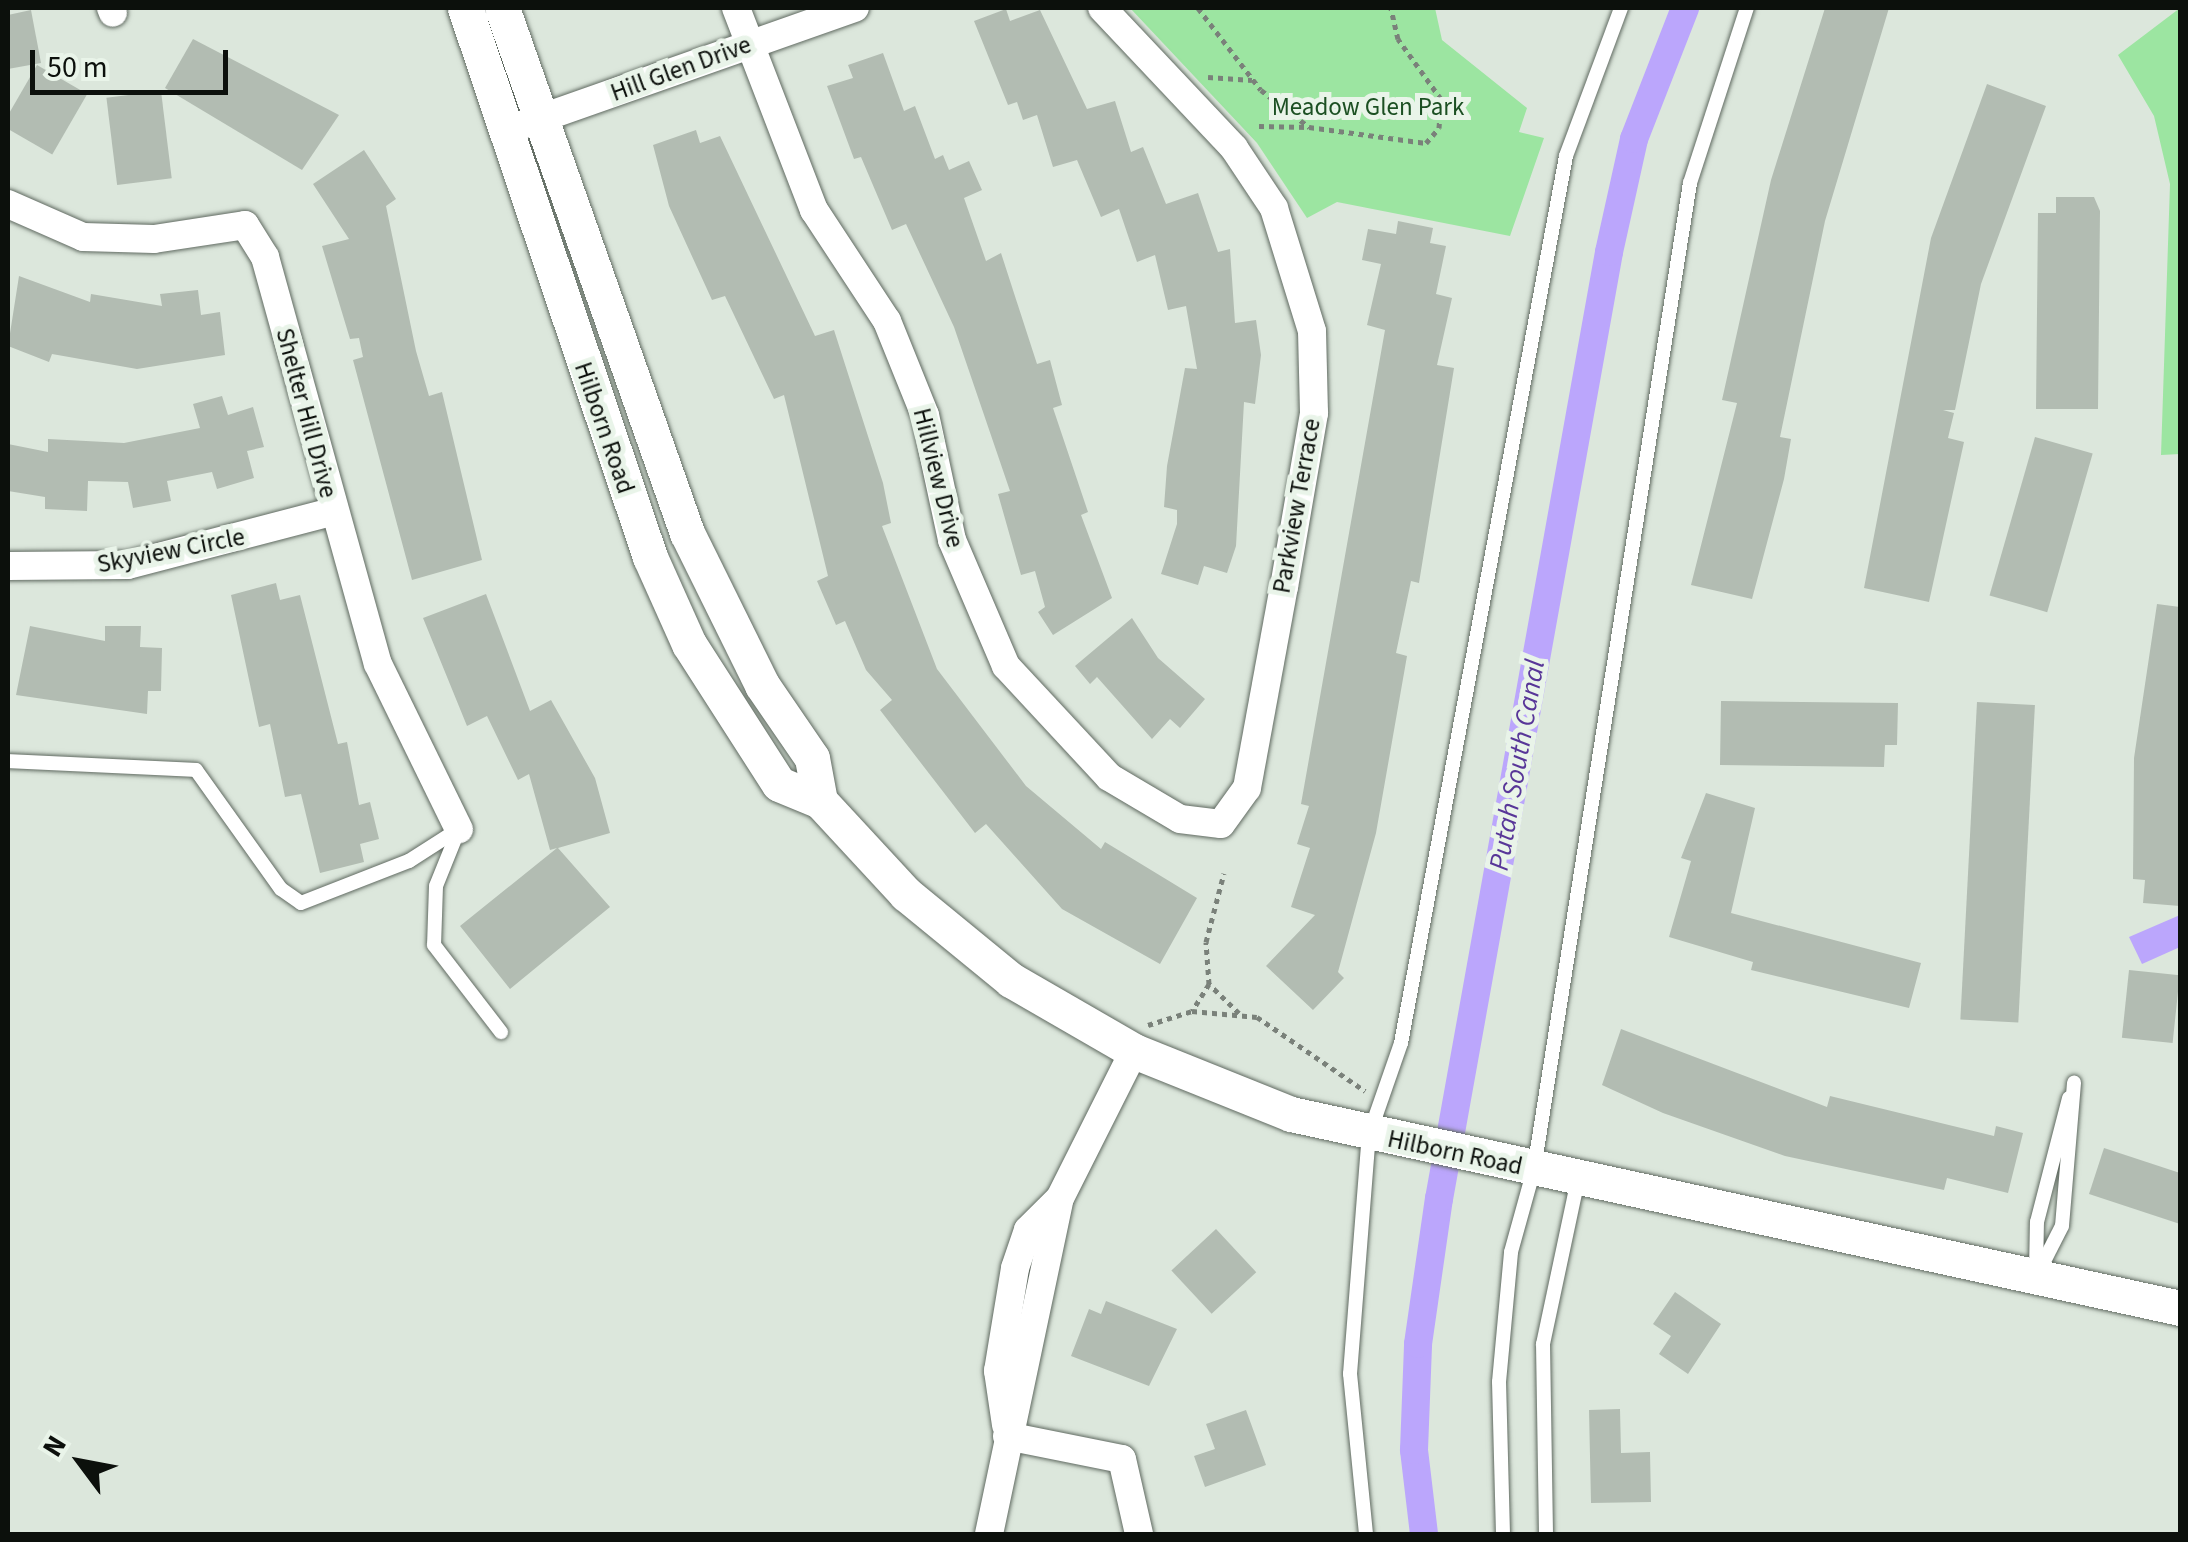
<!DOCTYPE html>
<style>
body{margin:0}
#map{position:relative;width:2188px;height:1542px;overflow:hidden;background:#dce7dc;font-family:"Source Sans 3",sans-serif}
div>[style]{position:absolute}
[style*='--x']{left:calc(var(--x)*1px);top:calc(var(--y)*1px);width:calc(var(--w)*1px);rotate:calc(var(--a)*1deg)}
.green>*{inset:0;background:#9ce5a1}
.water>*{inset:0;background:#bba6fc}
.canal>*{height:28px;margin:-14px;padding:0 14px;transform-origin:14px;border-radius:14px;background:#bba6fc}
.building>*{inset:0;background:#b2bcb2;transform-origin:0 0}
.path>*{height:5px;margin-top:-2.5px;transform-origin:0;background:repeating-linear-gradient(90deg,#7a817a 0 5px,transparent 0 10px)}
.roads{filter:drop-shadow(0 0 2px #606a61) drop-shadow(0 0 2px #606a61)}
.service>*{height:14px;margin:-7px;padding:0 7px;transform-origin:7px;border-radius:7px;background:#fff}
.minor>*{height:28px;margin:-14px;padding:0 14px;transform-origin:14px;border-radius:14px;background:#fff}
.tertiary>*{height:35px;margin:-17.5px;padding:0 17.5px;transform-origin:17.5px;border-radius:17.5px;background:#fff}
span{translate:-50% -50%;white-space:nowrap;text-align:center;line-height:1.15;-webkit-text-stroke:10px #e9f4e9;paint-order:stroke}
.street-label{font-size:25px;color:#0c100c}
.park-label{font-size:25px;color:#1c5023}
.water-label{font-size:28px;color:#583698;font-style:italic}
.frame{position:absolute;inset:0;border:10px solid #0c100c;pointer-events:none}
.north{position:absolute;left:30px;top:1412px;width:100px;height:100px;-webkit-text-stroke:8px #e9f4e9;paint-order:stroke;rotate:302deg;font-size:28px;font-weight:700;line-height:40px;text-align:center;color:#0c100c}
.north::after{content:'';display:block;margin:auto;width:35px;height:45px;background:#0c100c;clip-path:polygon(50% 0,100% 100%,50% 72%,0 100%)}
.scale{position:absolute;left:30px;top:50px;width:198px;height:45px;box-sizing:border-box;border:5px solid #0c100c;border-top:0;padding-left:12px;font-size:30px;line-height:35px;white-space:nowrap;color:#0c100c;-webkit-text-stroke:8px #e9f4e9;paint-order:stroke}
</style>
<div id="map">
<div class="green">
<div style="clip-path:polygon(1130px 8px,1435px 8px,1442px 40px,1527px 108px,1519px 132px,1544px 138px,1510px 236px,1337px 202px,1307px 218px,1257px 143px)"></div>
<div style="clip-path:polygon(2180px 8px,2180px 454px,2161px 455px,2170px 184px,2154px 116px,2118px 55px)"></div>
</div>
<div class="water">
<div style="clip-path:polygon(2180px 915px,2180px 947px,2142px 964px,2129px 937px)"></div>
</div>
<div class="canal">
<div style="--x:1424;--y:1534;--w:85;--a:-96.8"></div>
<div style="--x:1414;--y:1450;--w:106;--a:-87.8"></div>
<div style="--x:1418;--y:1344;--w:147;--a:-81.8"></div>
<div style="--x:1439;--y:1199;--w:962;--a:-79.82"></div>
<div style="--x:1609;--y:252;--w:116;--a:-77.5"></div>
<div style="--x:1634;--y:139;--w:141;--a:-68.7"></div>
</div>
<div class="building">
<div style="clip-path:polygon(1825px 8px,1889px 8px,1825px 221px,1780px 437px,1791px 439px,1784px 479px,1752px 599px,1691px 585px,1737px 403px,1722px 400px,1771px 180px)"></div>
<div style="clip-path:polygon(1006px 9px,1010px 21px,1040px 10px,1087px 109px,1115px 101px,1131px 152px,1143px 147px,1166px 204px,1198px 193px,1218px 252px,1230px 249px,1235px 323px,1256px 320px,1261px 355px,1255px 404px,1244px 402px,1236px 546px,1227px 573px,1204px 566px,1198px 585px,1161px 574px,1177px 524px,1177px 510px,1164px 507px,1167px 466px,1185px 368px,1197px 369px,1186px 306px,1168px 310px,1155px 255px,1137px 262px,1119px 209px,1101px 217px,1077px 160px,1053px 167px,1037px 115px,1023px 120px,1017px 102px,1008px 105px,974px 21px)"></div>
<div style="clip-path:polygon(31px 10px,41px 63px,8px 69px,8px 15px)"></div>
<div style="clip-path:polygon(193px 39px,339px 115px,302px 170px,165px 88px)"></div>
<div style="clip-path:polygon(883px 53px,904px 111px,915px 106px,935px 159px,943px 155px,949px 170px,969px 161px,982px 190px,964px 198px,986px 261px,1001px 253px,1037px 364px,1050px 360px,1062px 405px,1053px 408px,1088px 512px,1081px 515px,1112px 598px,1053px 635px,1038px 612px,1045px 607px,1035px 571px,1021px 575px,998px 494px,1010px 491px,954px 327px,906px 224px,892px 230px,861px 157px,854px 159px,827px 86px,853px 78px,848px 65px)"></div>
<div style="left:37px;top:65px;width:58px;height:70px;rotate:30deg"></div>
<div style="clip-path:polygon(1987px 84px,2046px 106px,1981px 284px,1955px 410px,1943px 410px,1954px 413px,1948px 438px,1964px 442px,1929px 602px,1864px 588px,1931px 238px)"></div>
<div style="left:161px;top:91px;width:88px;height:55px;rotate:83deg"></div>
<div style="clip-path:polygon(696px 130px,700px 143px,720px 136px,815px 336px,834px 330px,883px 483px,891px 523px,882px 526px,937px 669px,1026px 786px,1101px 849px,1105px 842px,1197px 898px,1160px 964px,1062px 909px,986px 824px,975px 833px,880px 710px,892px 700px,866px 670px,845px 621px,836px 625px,817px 581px,828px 576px,784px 395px,774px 399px,725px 296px,712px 300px,669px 206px,653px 145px)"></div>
<div style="clip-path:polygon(364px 150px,396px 199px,386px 206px,416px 351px,429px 396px,442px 392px,482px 560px,412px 580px,353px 360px,363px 357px,359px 338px,350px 339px,322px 246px,349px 239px,313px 184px)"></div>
<div style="clip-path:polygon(2056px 197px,2094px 197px,2100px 211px,2098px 409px,2036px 409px,2038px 213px,2056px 213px)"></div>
<div style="clip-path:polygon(1398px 221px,1433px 228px,1430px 243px,1446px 246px,1436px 294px,1452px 298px,1437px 365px,1454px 368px,1419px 583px,1411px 581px,1396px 653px,1407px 656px,1376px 833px,1338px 972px,1344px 978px,1313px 1010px,1266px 966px,1315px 915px,1291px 907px,1310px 848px,1297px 844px,1309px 806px,1301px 804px,1385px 330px,1367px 325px,1381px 264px,1362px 260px,1368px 229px,1396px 234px)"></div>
<div style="clip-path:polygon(19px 276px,90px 302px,91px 294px,162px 306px,160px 294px,198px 290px,201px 315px,220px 312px,225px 355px,137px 369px,52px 354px,49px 362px,8px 346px)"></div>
<div style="clip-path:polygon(222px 396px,228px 415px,253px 407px,264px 447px,247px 451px,254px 478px,217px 489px,212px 472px,167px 481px,171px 501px,133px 508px,128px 482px,88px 481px,87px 511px,45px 509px,45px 497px,8px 491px,8px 444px,48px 452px,48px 439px,124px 443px,200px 428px,193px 404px)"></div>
<div style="left:2035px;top:437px;width:60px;height:165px;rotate:16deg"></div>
<div style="clip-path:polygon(276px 583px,280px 600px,300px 595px,338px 744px,347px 742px,359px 805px,370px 802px,379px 839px,360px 844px,364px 862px,320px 873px,301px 794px,285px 797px,270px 724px,259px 727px,231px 595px)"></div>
<div style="clip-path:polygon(486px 594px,530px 711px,551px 700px,595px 778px,610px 833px,558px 848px,610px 907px,510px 989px,460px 926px,557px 848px,550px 850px,529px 774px,518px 780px,487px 716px,467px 726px,423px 618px)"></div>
<div style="clip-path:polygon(2157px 604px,2180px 607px,2180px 906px,2143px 903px,2145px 880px,2133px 879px,2134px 758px)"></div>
<div style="clip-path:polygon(1132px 618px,1158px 658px,1205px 699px,1180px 728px,1170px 719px,1152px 739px,1097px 677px,1090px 684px,1075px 666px)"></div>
<div style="clip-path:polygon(30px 626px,105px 641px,105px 626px,141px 626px,140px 647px,162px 648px,161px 691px,148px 691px,147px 714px,16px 695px)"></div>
<div style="clip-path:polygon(1721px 701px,1898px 703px,1897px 745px,1885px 745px,1884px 767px,1720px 765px)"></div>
<div style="left:1977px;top:702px;width:58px;height:318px;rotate:3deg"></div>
<div style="clip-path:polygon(1706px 793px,1755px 808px,1731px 913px,1921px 963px,1909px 1008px,1751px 970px,1753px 962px,1669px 937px,1691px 861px,1681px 858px)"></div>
<div style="left:2129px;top:970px;width:51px;height:68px;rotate:6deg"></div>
<div style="clip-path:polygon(1621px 1029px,1827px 1107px,1830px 1096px,1994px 1136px,1996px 1126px,2023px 1133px,2008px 1193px,1947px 1178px,1944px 1190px,1785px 1156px,1663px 1113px,1602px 1085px)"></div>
<div style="clip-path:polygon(2104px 1148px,2180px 1173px,2180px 1224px,2089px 1194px)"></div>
<div style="left:1216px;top:1229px;width:59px;height:61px;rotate:47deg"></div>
<div style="clip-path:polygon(1675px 1292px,1721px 1324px,1688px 1374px,1659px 1354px,1671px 1336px,1653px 1324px)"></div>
<div style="clip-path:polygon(1106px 1301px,1177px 1329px,1149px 1386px,1071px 1356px,1089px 1309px,1101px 1314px)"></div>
<div style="clip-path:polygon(1620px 1409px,1621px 1453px,1650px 1452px,1651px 1502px,1591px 1503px,1589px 1410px)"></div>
<div style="clip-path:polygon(1246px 1410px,1266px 1465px,1205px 1487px,1194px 1456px,1215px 1449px,1206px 1424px)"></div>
</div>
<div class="path">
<div style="--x:1198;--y:8;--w:103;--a:52.5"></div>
<div style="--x:1261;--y:90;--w:61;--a:37.6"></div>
<div style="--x:1309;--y:127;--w:118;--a:7.8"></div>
<div style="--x:1426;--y:143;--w:20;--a:-49"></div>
<div style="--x:1439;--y:128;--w:29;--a:-86"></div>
<div style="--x:1441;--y:99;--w:74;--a:-125.6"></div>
<div style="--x:1398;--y:39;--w:32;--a:-103"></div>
<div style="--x:1208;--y:77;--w:44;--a:3.9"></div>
<div style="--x:1259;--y:126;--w:50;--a:1.1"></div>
<div style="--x:1209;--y:984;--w:42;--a:-94.1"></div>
<div style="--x:1206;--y:942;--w:71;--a:-75.4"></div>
<div style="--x:1239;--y:1013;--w:42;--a:-136"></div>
<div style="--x:1209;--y:984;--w:32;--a:122"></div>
<div style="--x:1192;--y:1011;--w:65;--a:5.3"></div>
<div style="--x:1257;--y:1017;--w:131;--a:34.4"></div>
<div style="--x:1148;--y:1025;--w:46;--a:-17.7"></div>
</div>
<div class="roads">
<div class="service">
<div style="--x:8;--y:761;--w:188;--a:2.7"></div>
<div style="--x:196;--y:770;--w:146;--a:54.5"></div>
<div style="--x:281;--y:889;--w:24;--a:35"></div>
<div style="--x:301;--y:903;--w:116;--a:-21.3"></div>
<div style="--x:409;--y:861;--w:59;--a:-32.6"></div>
<div style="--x:459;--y:829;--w:61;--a:112"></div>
<div style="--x:436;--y:886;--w:59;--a:91.9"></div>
<div style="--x:434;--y:945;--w:110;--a:52.4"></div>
<div style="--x:2036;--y:1272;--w:50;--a:-88.9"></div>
<div style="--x:2037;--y:1222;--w:128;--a:-75.5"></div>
<div style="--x:2037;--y:1275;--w:55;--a:-63"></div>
<div style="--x:2062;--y:1226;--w:144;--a:-85.2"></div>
<div style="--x:1366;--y:1534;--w:161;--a:-95.7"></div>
<div style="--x:1350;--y:1374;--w:240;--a:-85.5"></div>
<div style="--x:1369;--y:1135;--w:97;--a:-70.8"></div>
<div style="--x:1401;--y:1043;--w:902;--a:-79.46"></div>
<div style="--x:1566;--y:156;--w:158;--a:-69.6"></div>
<div style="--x:1503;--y:1534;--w:152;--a:-91.5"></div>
<div style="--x:1499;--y:1382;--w:131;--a:-84.7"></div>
<div style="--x:1511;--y:1252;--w:86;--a:-74.5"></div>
<div style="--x:1534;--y:1169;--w:998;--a:-81.01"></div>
<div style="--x:1690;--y:183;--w:184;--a:-72"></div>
<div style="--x:1546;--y:1534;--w:190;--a:-90.9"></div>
<div style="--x:1543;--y:1344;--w:168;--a:-78"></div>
</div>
<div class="minor">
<div style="--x:111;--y:8;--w:5;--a:68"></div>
<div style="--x:736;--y:8;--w:217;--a:68.9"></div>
<div style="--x:814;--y:210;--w:133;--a:56.7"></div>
<div style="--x:887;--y:321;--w:101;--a:68"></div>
<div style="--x:925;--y:415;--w:128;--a:77.8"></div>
<div style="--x:952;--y:540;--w:137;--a:66.8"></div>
<div style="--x:1006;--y:666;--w:151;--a:47.1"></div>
<div style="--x:1109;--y:777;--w:82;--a:30.6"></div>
<div style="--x:1180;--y:819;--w:41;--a:7"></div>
<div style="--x:1221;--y:824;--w:44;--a:-54.2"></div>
<div style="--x:1247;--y:788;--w:204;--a:-79.6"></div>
<div style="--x:1284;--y:587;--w:177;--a:-80.2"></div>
<div style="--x:1314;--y:413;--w:82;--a:-91.4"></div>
<div style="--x:1312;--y:331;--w:129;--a:-107.2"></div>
<div style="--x:1274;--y:208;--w:72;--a:-123.7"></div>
<div style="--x:1234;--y:148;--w:192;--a:-133.3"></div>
<div style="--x:522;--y:125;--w:353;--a:-19.4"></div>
<div style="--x:8;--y:204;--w:82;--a:23.7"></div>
<div style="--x:83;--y:237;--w:71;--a:1.6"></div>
<div style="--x:154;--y:239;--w:92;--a:-8.7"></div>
<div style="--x:245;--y:225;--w:38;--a:58"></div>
<div style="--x:265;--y:257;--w:422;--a:74.5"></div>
<div style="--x:378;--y:664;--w:184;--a:63.9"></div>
<div style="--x:8;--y:566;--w:120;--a:-0.5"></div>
<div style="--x:128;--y:565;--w:211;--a:-14.6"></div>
<div style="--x:1006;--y:1425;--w:55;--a:-98.4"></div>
<div style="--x:998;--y:1371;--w:104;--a:-80.6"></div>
<div style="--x:1015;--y:1268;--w:40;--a:-71.1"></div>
<div style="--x:1028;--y:1230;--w:42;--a:-45"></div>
<div style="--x:1007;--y:1436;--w:117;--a:11.3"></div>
<div style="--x:1122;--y:1459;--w:77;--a:77.2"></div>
<div style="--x:989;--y:1534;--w:343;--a:-78.1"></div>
<div style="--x:1060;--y:1198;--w:165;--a:-63.3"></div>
</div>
<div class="tertiary">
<div style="--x:465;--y:8;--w:579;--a:71.38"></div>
<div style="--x:650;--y:557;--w:95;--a:65.9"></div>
<div style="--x:689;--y:644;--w:166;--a:57.3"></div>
<div style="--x:779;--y:784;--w:44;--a:22.5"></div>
<div style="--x:820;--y:801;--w:127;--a:47.2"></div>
<div style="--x:906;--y:894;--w:136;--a:39.3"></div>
<div style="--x:1011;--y:980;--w:142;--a:30"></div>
<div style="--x:1134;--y:1051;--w:169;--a:21.9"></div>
<div style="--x:1291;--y:1114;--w:910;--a:12.31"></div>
<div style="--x:502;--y:8;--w:557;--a:70.59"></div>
<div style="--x:687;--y:533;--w:169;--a:63.7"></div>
<div style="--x:762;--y:685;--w:88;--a:55.6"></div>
<div style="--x:812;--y:758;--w:44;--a:79.5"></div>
</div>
</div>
<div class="street-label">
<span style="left:681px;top:69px;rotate:-20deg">Hill Glen Drive</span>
<span style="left:306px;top:413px;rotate:75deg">Shelter Hill Drive</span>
<span style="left:604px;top:428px;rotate:71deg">Hilborn Road</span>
<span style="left:938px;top:478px;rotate:76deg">Hillview Drive</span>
<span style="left:1297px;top:506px;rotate:-80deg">Parkview Terrace</span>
<span style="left:171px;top:551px;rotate:-11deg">Skyview Circle</span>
<span style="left:1455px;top:1153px;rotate:12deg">Hilborn Road</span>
</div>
<div class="park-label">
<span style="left:1368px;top:107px">Meadow Glen Park</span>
</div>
<div class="water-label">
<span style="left:1517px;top:765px;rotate:-80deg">Putah South Canal</span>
</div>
<div class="frame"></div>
<div class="north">N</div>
<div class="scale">50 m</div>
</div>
